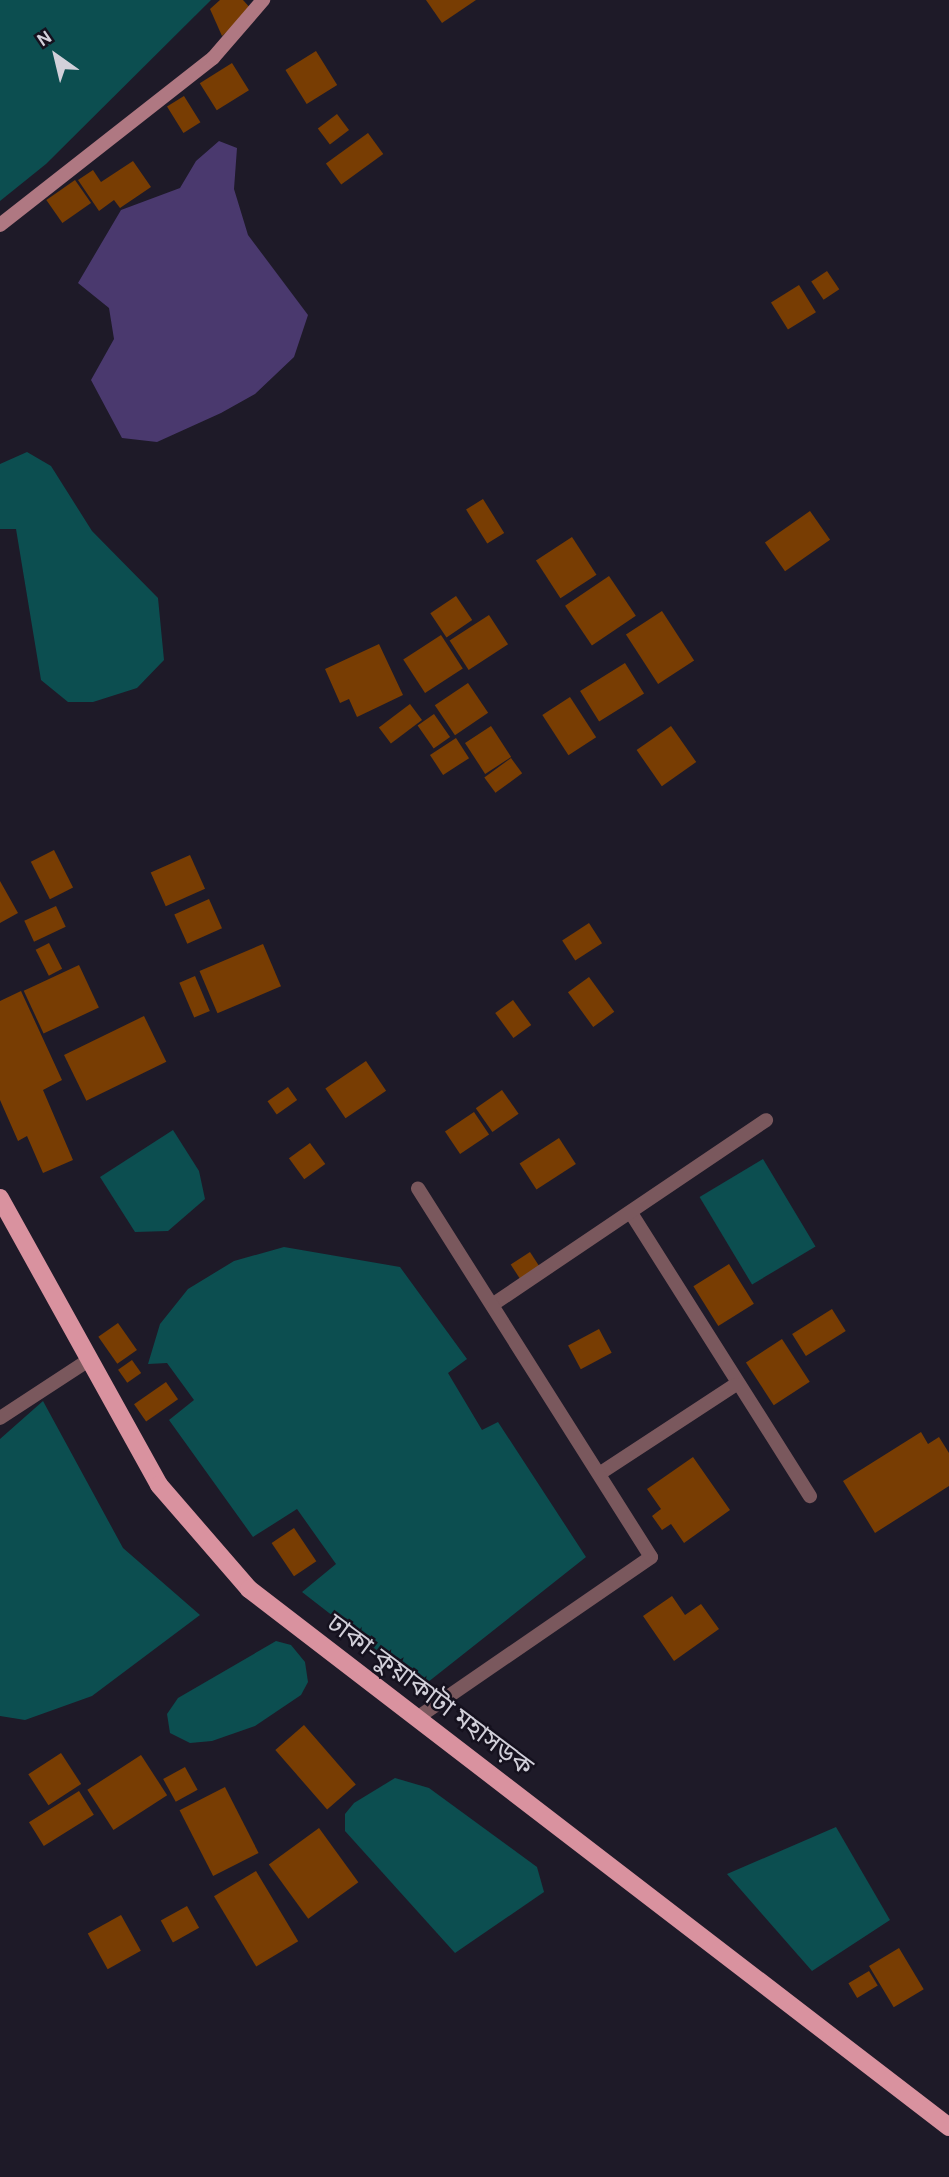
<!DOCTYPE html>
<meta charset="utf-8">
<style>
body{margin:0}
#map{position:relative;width:949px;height:2177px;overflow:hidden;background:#1e1a28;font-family:Karla,"Noto Sans Bengali",sans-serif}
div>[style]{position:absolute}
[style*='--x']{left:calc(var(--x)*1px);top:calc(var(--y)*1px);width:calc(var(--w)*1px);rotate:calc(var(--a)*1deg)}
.green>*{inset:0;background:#4a396e}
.water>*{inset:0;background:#0c4e50;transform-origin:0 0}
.building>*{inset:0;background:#783d03;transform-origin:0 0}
.lane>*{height:14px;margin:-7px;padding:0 7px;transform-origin:7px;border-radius:7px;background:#7a585d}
.street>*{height:14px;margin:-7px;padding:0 7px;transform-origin:7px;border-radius:7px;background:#7a585d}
.secondary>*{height:14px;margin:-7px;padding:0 7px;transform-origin:7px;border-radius:7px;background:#af7882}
.primary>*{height:18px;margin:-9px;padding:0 9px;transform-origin:9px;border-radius:9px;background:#d9929f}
span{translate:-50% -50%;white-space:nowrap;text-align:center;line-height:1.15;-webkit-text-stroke:5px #15111e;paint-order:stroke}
.street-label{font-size:26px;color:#d2d0da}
.north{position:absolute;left:21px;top:21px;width:70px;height:70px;-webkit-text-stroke:5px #15111e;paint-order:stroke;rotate:326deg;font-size:19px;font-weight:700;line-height:28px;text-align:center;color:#d2d0da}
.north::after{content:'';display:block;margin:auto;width:24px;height:32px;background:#d2d0da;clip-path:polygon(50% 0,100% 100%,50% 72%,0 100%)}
</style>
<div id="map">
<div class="green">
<div style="clip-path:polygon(219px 141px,237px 148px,234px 189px,248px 235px,308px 315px,294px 357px,255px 394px,221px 413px,157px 442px,122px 438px,91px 380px,114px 339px,109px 308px,78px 283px,121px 210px,180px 188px,196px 161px)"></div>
</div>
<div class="water">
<div style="clip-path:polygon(0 0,211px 0,46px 164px,0 201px)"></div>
<div style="clip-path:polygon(27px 452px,51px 466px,92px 531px,158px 598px,164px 660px,137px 688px,93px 702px,68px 702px,41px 680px,16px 529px,0 529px,0 464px)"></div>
<div style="clip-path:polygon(173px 1130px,199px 1171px,205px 1199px,168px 1231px,135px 1232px,100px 1177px)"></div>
<div style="left:763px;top:1159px;width:102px;height:74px;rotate:59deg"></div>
<div style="clip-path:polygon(284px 1247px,400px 1267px,467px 1359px,448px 1373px,482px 1430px,498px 1422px,586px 1557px,423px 1686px,302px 1592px,336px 1564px,297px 1509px,253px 1537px,169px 1420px,194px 1400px,167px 1363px,148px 1364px,160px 1324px,188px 1289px,234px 1261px)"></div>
<div style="clip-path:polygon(43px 1401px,123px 1548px,200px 1615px,92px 1696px,25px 1720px,0 1716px,0 1439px)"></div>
<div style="clip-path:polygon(276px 1641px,291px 1645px,305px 1662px,308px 1682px,301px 1695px,255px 1726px,212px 1741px,190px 1743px,170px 1733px,167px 1714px,178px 1698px)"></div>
<div style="clip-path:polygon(395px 1778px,429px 1788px,537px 1867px,544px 1892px,455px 1953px,345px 1831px,345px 1814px,354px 1803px)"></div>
<div style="clip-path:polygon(836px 1827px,890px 1920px,812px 1971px,727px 1874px)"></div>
</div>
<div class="building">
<div style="clip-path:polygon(220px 0,243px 0,252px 10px,222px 36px,210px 9px)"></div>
<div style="clip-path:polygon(426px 0,476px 0,442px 23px)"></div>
<div style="left:316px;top:51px;width:40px;height:36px;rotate:58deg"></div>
<div style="left:232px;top:63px;width:32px;height:38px;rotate:58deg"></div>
<div style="left:184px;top:96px;width:31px;height:20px;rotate:58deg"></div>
<div style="left:337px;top:114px;width:20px;height:24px;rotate:53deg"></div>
<div style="left:368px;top:133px;width:26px;height:52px;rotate:54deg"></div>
<div style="clip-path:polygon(133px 161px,151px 187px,120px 208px,114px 200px,99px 211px,78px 180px,93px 170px,101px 182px)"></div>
<div style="left:75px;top:180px;width:28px;height:35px;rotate:55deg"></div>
<div style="left:827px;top:271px;width:22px;height:19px;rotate:56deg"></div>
<div style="left:799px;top:285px;width:32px;height:33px;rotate:58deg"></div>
<div style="left:483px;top:499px;width:40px;height:20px;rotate:58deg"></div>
<div style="left:810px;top:511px;width:35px;height:55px;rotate:55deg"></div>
<div style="left:572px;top:537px;width:45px;height:43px;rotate:57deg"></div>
<div style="left:609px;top:576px;width:48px;height:53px;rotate:56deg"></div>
<div style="left:456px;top:596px;width:29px;height:31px;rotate:56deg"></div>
<div style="left:662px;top:611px;width:59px;height:43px;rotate:57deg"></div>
<div style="left:489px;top:615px;width:35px;height:47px;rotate:57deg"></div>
<div style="left:441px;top:635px;width:40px;height:45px;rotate:57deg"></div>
<div style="clip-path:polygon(379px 644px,403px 695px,357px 717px,349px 699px,340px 703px,325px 669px)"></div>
<div style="left:625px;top:663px;width:36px;height:53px;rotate:58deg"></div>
<div style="left:468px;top:683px;width:36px;height:40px;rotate:56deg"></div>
<div style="left:570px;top:697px;width:48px;height:33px;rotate:57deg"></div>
<div style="left:410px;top:704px;width:20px;height:39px;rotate:53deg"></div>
<div style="left:434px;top:714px;width:28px;height:20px;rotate:55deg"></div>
<div style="left:491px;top:726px;width:37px;height:31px;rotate:57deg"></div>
<div style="left:671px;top:726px;width:44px;height:42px;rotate:55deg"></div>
<div style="left:456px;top:738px;width:24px;height:31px;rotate:57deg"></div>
<div style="left:511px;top:758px;width:19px;height:33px;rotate:54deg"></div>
<div style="left:54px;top:850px;width:42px;height:26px;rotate:63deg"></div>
<div style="left:190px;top:855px;width:37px;height:43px;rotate:66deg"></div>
<div style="clip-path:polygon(0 881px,18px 913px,0 923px)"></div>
<div style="left:209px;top:899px;width:32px;height:38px;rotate:66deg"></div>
<div style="left:56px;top:906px;width:23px;height:35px;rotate:65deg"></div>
<div style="left:589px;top:923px;width:24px;height:32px;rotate:57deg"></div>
<div style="left:49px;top:943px;width:29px;height:15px;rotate:63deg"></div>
<div style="left:263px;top:944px;width:46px;height:69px;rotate:67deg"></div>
<div style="left:79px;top:965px;width:47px;height:61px;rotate:65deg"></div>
<div style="left:195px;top:976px;width:38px;height:17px;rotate:67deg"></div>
<div style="left:589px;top:977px;width:43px;height:26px;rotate:54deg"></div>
<div style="clip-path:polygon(21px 991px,62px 1080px,43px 1090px,73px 1160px,43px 1173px,27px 1136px,18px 1141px,0 1100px,0 1001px)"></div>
<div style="left:513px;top:1000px;width:31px;height:22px;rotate:54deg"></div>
<div style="left:144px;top:1016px;width:51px;height:89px;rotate:64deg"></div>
<div style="left:366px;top:1061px;width:36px;height:49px;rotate:56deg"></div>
<div style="left:288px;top:1087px;width:16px;height:25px;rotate:55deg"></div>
<div style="left:502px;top:1090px;width:29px;height:32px;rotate:55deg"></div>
<div style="left:474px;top:1112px;width:27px;height:35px;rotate:56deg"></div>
<div style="left:559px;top:1138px;width:31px;height:47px;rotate:57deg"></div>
<div style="left:310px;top:1143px;width:26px;height:26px;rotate:54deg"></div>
<div style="left:530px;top:1252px;width:20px;height:23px;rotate:57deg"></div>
<div style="left:729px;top:1264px;width:47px;height:42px;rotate:58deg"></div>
<div style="left:832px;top:1309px;width:26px;height:47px;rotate:58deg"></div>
<div style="left:118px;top:1323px;width:33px;height:24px;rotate:55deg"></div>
<div style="left:599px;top:1329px;width:27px;height:35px;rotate:62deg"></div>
<div style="left:782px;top:1339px;width:51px;height:43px;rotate:57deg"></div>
<div style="left:132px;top:1360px;width:16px;height:17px;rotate:55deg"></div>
<div style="left:166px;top:1382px;width:21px;height:39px;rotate:55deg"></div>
<div style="clip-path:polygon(921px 1432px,928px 1444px,939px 1437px,949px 1453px,949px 1486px,875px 1533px,843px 1481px)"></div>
<div style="clip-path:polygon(693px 1457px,730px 1510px,684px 1543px,671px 1524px,662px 1530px,652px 1516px,661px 1509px,647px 1489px)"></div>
<div style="left:294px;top:1528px;width:40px;height:27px;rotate:56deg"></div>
<div style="clip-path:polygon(672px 1596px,685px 1615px,701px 1604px,719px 1629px,674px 1661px,643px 1616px)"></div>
<div style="left:304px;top:1725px;width:79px;height:38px;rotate:49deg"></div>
<div style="left:61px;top:1753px;width:37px;height:39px;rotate:57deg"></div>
<div style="left:141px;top:1755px;width:48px;height:64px;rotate:57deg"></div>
<div style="left:185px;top:1767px;width:26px;height:25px;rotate:61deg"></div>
<div style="left:225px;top:1787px;width:74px;height:51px;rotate:63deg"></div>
<div style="left:79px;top:1791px;width:28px;height:59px;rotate:58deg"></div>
<div style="left:319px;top:1828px;width:67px;height:62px;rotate:54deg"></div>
<div style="left:256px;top:1871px;width:82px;height:49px;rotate:59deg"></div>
<div style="left:187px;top:1906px;width:25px;height:30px;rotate:61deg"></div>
<div style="left:121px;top:1915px;width:41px;height:38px;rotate:61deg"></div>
<div style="left:899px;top:1948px;width:48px;height:35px;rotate:59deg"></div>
<div style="left:869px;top:1971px;width:17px;height:24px;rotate:59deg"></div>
</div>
<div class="lane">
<div style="--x:631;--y:1213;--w:335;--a:57.7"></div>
<div style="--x:495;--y:1303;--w:327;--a:-34"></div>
<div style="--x:602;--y:1472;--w:159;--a:-33.2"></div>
<div style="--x:417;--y:1718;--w:284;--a:-34.5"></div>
<div style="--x:651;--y:1557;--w:436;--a:-122.3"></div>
</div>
<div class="street">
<div style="--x:0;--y:1418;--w:104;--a:-33.2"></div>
</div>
<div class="secondary">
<div style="--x:0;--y:225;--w:271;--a:-38.1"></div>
<div style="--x:213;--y:58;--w:77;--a:-49.2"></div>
</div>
<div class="primary">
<div style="--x:0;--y:1198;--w:328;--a:61"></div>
<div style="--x:159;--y:1485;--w:138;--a:49.1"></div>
<div style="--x:249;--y:1589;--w:883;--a:37.54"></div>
</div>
<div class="street-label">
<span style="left:430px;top:1695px;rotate:37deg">ঢাকা-কুয়াকাটা মহাসড়ক</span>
</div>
<div class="north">N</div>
</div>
